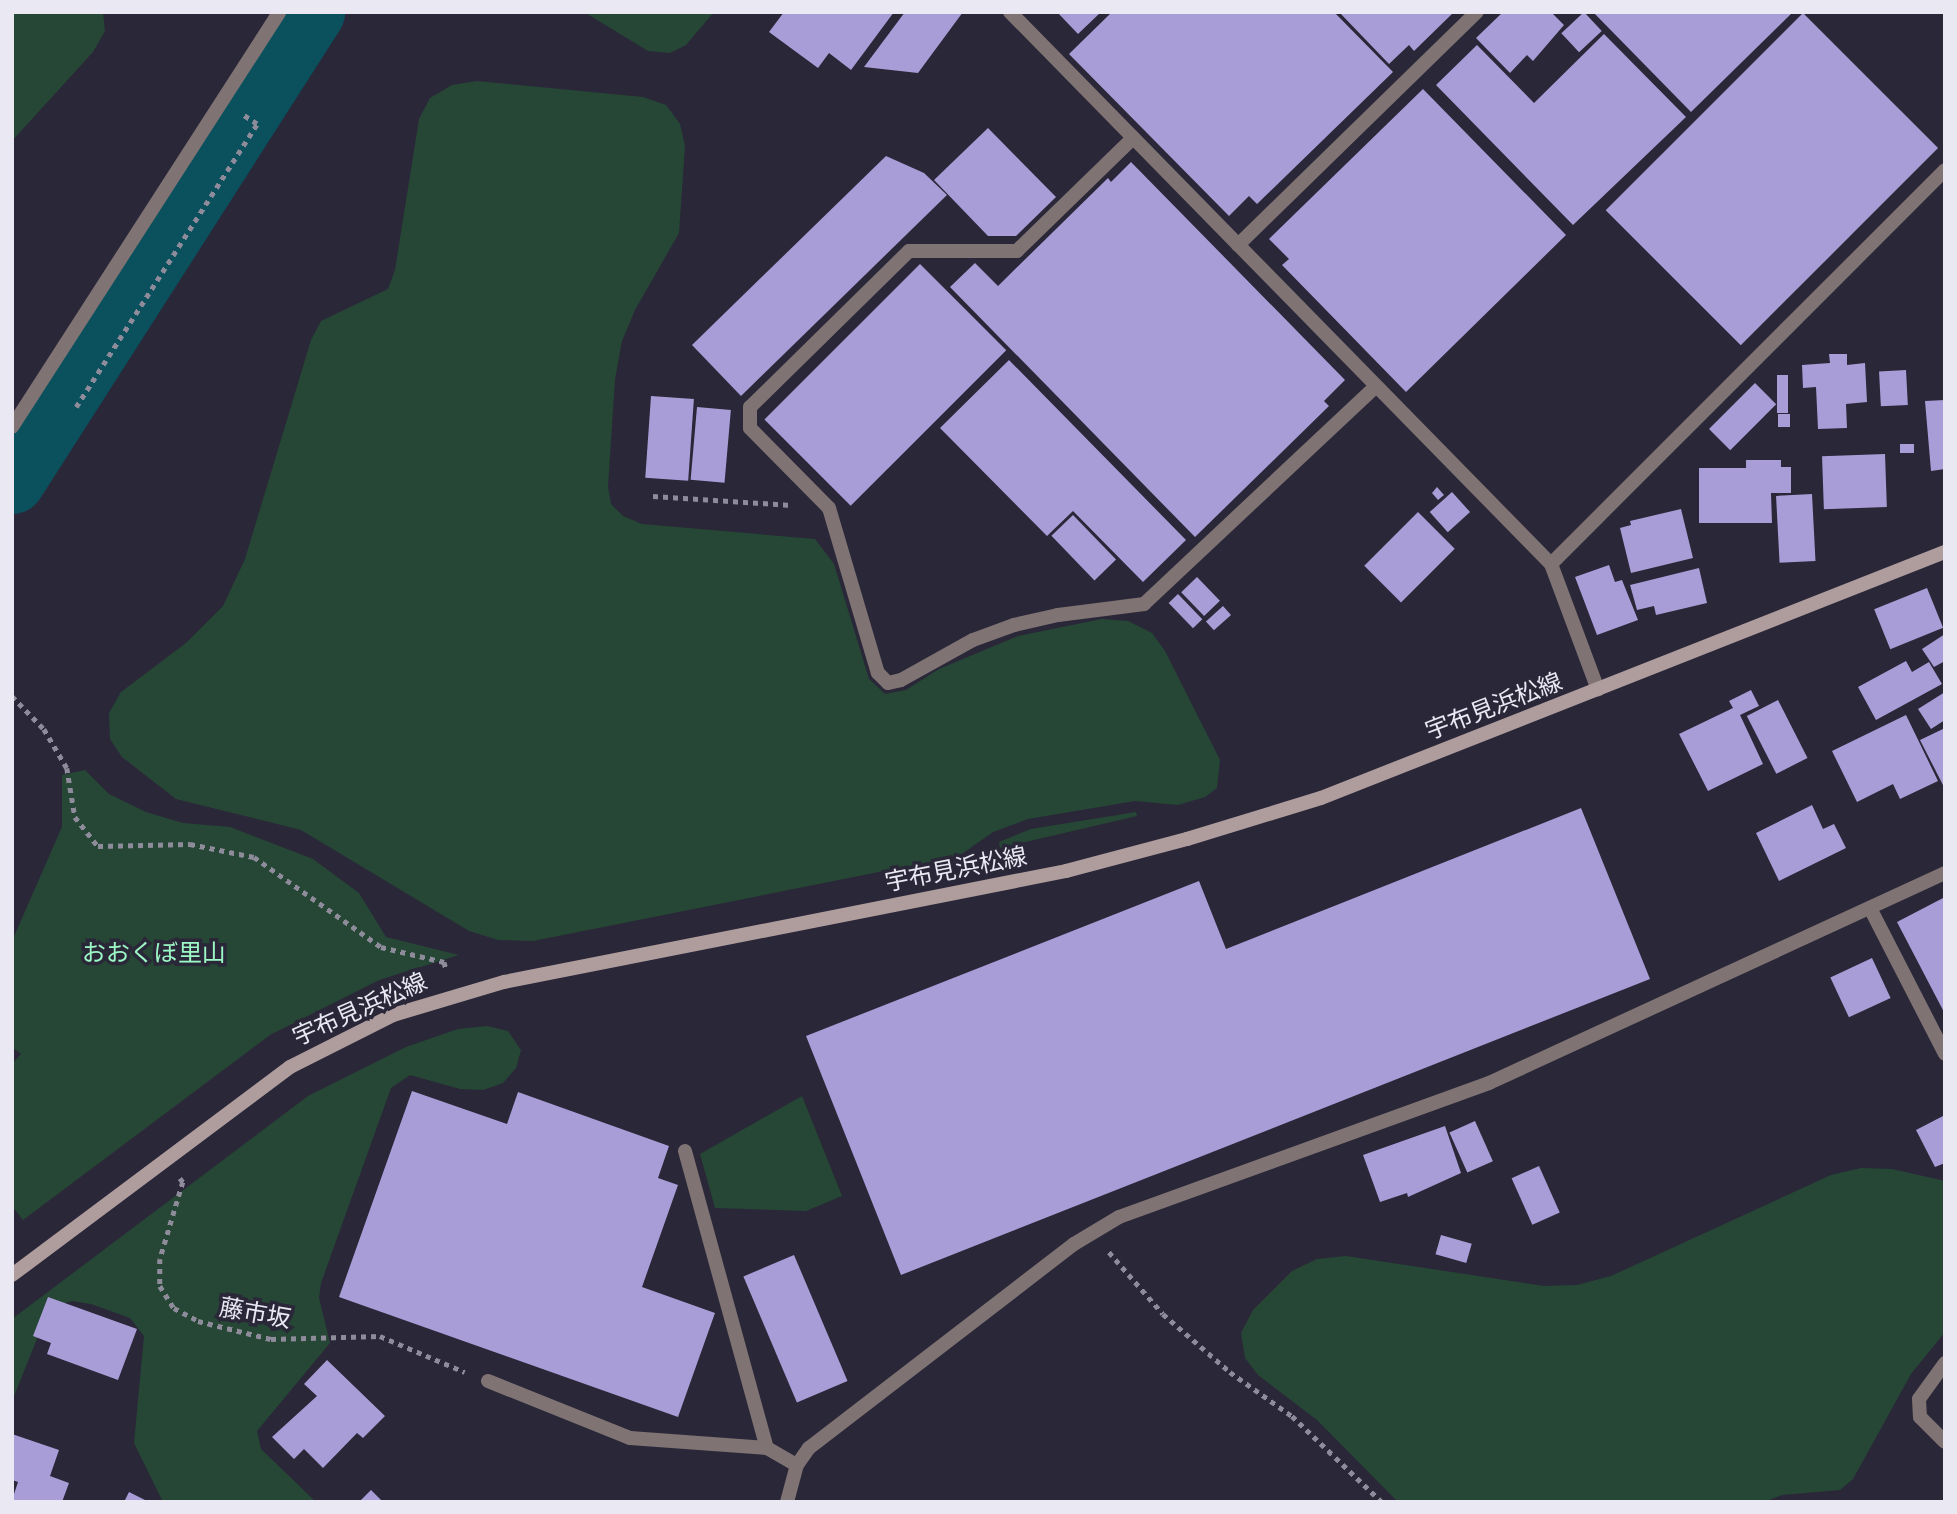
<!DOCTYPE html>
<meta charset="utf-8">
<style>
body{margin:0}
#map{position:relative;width:1957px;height:1514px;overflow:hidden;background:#2a2738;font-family:Signika,"Noto Sans JP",sans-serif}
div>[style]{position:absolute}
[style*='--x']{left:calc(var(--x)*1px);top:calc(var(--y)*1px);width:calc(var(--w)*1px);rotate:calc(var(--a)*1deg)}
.green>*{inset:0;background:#264735}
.river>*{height:65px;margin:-32.5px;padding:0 32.5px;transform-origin:32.5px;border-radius:32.5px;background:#0a505d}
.building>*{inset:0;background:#a99dd7;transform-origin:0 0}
.path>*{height:4.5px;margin-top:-2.25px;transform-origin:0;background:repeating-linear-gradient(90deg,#8e8c9a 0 5px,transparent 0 10px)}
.minor>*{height:14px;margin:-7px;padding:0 7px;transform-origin:7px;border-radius:7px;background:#7f7373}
.secondary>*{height:14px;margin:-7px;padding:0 7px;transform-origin:7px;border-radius:7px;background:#af9d9e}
span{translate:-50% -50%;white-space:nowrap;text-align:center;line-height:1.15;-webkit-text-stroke:7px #2a2738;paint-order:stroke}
.street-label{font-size:24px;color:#e9e8f3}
.park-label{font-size:24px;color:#9cf8c5}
.frame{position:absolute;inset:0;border:14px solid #e9e8f3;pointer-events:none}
</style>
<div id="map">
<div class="green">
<div style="clip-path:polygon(12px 12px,103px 12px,105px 31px,93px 52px,12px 141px)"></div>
<div style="clip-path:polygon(584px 12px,714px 12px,686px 45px,670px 53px,648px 51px)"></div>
<div style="clip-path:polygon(477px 81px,643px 97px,666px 105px,680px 124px,685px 146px,679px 233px,635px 310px,622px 341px,615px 379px,608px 487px,611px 504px,623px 516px,642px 524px,815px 539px,834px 564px,869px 679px,885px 694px,906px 690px,939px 669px,1018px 636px,1102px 619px,1128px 621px,1152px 633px,1165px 651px,1220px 760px,1217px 788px,1205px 797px,1178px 805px,1135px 801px,1028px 819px,993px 832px,959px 856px,533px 941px,498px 940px,469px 931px,301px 830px,176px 799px,122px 757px,110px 739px,109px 713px,121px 692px,186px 643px,223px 606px,245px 559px,311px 340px,321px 321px,388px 289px,395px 270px,419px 119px,430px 98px,452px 85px)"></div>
<div style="clip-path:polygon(85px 770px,109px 794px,146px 812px,183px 823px,230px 827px,313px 859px,359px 893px,386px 937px,459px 955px,379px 980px,270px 1035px,23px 1220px,12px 1206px,12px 1064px,21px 1054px,12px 1047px,12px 941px,62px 827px,62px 775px)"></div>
<div style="clip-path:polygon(1136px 812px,1137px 816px,1000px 848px,999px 842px,1031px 829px)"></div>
<div style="clip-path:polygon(487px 1026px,508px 1031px,521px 1050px,516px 1068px,503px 1083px,483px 1090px,460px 1089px,410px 1075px,391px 1088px,321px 1283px,319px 1298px,330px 1343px,257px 1431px,261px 1449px,316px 1502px,163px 1502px,134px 1443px,144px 1336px,130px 1318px,91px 1304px,72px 1301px,56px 1306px,45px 1319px,12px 1401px,12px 1319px,308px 1096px,406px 1047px,458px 1029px)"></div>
<div style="clip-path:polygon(802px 1096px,842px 1196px,806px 1211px,715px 1208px,700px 1154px)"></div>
<div style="clip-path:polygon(1861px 1168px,1892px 1169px,1945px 1181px,1945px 1332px,1911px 1374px,1853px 1479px,1840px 1490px,1782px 1495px,1764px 1502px,1398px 1502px,1317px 1420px,1258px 1375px,1245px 1358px,1241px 1333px,1253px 1310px,1292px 1271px,1317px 1259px,1346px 1256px,1544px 1286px,1577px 1285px,1611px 1276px,1831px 1175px)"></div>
</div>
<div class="river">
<div style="--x:12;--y:481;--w:557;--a:-57.39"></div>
</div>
<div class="building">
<div style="clip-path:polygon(784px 12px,894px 12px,851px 70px,829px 53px,818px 68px,769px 32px)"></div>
<div style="clip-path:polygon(905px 12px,963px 12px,918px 73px,864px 67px)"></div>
<div style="clip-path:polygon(1057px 12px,1101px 12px,1078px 34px)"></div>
<div style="clip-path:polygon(1112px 12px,1334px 12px,1393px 72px,1257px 204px,1249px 196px,1229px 216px,1069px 54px)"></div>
<div style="clip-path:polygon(1339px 12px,1454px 12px,1414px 51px,1409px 45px,1389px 64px)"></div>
<div style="clip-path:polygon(1503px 12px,1551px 12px,1564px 25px,1533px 61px,1527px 55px,1510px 73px,1476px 38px)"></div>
<div style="left:1584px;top:12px;width:26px;height:31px;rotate:47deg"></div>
<div style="clip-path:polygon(1593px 12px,1793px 12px,1691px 112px)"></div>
<div style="left:1803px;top:13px;width:191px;height:279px;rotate:45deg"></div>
<div style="clip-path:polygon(1604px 34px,1686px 117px,1573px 225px,1436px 85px,1477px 45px,1534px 103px)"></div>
<div style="clip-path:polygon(1423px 89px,1566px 235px,1406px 392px,1282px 265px,1289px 259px,1269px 239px)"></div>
<div style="clip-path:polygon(988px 128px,1056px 197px,1016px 236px,988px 236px,934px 180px)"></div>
<div style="clip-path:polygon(886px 156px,924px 173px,947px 195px,741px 396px,692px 345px)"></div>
<div style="clip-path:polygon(1131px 162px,1345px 380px,1324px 401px,1329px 406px,1195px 537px,950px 287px,975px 263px,998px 286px,1108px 178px,1111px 182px)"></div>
<div style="left:920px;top:264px;width:122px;height:220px;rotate:45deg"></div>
<div style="clip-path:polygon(1829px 354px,1847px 354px,1847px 365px,1865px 363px,1867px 402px,1846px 404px,1847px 428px,1818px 429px,1816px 387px,1803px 388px,1802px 365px,1830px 363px)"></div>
<div style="clip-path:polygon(1009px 360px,1186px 540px,1143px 582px,1073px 511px,1047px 536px,940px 428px)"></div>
<div style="left:1906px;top:370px;width:35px;height:27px;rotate:87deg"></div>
<div style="left:1777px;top:375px;width:11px;height:38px"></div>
<div style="left:1755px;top:383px;width:30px;height:65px;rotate:45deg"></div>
<div style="left:651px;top:396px;width:43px;height:82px;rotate:4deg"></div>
<div style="clip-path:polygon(1945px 400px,1945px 469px,1931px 471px,1925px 401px)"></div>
<div style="left:697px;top:407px;width:34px;height:73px;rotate:5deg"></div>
<div style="left:1778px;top:414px;width:12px;height:13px"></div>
<div style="left:1900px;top:444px;width:14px;height:9px"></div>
<div style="left:1885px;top:454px;width:53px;height:63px;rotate:88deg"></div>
<div style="clip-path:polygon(1746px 460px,1781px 460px,1781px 467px,1791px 467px,1791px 493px,1771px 493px,1772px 523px,1699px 523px,1699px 468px,1746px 468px)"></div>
<div style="clip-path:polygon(1437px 487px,1444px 495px,1438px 500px,1432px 493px)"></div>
<div style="left:1452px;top:492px;width:27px;height:30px;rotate:48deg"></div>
<div style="left:1812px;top:494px;width:67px;height:36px;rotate:87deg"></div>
<div style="clip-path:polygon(1681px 509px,1693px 558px,1631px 573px,1620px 528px,1631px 525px,1630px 521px)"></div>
<div style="left:1418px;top:512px;width:52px;height:76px;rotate:45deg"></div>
<div style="left:1073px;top:515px;width:62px;height:30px;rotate:46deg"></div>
<div style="clip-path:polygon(1609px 565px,1615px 582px,1622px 580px,1638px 620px,1597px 635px,1575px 577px)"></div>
<div style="clip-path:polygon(1699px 568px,1707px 603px,1656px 615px,1654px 606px,1637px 610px,1630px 585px)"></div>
<div style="left:1197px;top:577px;width:33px;height:22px;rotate:46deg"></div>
<div style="left:1927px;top:588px;width:43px;height:57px;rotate:68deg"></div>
<div style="left:1178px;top:594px;width:35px;height:13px;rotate:46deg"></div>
<div style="left:1223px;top:606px;width:12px;height:23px;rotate:48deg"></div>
<div style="clip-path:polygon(1945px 634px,1945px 661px,1934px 667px,1922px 649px)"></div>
<div style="clip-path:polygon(1906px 661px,1912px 672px,1929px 662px,1942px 684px,1876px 720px,1858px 687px)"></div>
<div style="clip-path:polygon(1751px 690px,1759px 706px,1740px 715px,1763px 764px,1708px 791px,1679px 734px,1733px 708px,1729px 701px)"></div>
<div style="clip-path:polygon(1945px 692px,1945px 720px,1931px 729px,1918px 709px)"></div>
<div style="left:1778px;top:700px;width:65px;height:35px;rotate:63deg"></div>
<div style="clip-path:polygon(1906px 715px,1938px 781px,1900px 799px,1893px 784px,1857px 802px,1832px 751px)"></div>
<div style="clip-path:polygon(1945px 728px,1945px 789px,1920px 740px)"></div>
<div style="clip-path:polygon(1812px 805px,1823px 829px,1834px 824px,1846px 848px,1779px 881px,1756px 833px)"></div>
<div style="clip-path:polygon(1581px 808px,1650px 979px,901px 1275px,806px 1036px,1199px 881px,1226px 949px)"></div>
<div style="clip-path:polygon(1945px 897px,1945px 1014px,1897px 922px)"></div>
<div style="left:1872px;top:958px;width:44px;height:46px;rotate:65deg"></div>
<div style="clip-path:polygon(412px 1091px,507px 1124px,518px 1092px,669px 1146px,658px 1178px,678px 1185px,642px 1287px,715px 1313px,678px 1417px,339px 1297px)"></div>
<div style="clip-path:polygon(1945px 1115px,1945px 1163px,1935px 1167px,1916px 1130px)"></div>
<div style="left:1475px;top:1121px;width:44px;height:28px;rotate:66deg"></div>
<div style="clip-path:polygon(1445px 1126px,1461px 1173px,1408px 1197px,1407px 1193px,1380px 1202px,1363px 1155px)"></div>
<div style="left:1539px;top:1166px;width:51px;height:30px;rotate:66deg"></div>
<div style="left:1441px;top:1235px;width:32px;height:20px;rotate:16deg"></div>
<div style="left:794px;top:1255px;width:137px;height:55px;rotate:67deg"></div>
<div style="clip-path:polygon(48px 1297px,137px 1329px,118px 1380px,47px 1354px,51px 1343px,33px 1336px)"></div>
<div style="clip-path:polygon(327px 1360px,385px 1416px,363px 1438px,357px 1433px,323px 1468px,304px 1449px,294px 1459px,272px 1437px,317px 1396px,304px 1384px)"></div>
<div style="clip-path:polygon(12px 1434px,59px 1450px,50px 1476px,69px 1483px,62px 1502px,12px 1500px,18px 1482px,12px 1480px)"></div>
<div style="clip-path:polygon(371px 1490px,383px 1502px,359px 1502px)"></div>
<div style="clip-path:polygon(129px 1492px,149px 1502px,124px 1502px)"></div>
</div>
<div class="path">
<div style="--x:76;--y:407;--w:336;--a:-57.4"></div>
<div style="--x:257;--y:124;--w:17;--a:-147"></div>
<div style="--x:653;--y:496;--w:138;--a:3.7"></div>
<div style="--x:12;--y:696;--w:46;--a:45.9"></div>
<div style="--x:44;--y:729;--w:45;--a:59.5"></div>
<div style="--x:67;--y:768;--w:50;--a:80.7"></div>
<div style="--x:75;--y:817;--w:37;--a:52"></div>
<div style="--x:98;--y:846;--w:92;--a:-1.2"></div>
<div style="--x:190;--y:844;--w:65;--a:11.5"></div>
<div style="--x:254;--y:857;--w:156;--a:35.3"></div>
<div style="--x:381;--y:947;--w:65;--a:13.4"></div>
<div style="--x:444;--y:962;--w:9;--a:72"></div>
<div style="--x:180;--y:1178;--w:5;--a:53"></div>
<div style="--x:183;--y:1182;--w:80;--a:106.6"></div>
<div style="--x:160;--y:1259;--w:27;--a:90"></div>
<div style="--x:160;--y:1286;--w:26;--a:58"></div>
<div style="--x:174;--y:1308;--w:27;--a:28"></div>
<div style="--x:198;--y:1321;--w:75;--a:13.9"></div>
<div style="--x:271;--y:1339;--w:109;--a:-1.6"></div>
<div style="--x:380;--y:1336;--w:92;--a:23"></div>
<div style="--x:1109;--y:1252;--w:82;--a:48.9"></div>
<div style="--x:1163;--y:1314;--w:89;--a:40.9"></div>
<div style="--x:1230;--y:1372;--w:76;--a:35.4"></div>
<div style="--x:1292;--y:1416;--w:124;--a:43.7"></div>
</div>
<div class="minor">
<div style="--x:1010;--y:12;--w:773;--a:45.58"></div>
<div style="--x:1551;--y:564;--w:134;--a:69.5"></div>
<div style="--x:1133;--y:138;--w:162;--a:135.8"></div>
<div style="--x:1017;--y:251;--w:108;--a:180"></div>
<div style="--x:909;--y:251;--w:223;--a:135.5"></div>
<div style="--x:750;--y:407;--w:21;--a:90"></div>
<div style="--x:750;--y:428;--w:112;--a:45.4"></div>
<div style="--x:829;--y:508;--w:172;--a:73.5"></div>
<div style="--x:878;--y:673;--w:14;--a:45"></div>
<div style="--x:888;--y:683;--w:13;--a:-13"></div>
<div style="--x:901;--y:680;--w:82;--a:-29.1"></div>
<div style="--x:973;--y:640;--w:44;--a:-20.1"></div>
<div style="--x:1014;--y:625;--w:45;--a:-12.8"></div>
<div style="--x:1058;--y:615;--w:87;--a:-7.3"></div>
<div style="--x:1144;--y:604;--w:318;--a:-43.2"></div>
<div style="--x:1238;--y:245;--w:334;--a:-44.3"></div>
<div style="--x:12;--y:427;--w:493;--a:-57.2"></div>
<div style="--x:1551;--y:564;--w:557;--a:-45"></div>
<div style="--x:1870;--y:908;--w:164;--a:62.8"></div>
<div style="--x:685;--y:1151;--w:308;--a:74.6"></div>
<div style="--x:767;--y:1448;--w:34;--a:30"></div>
<div style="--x:1945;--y:1363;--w:44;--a:125.8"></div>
<div style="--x:1919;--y:1399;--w:18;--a:87"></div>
<div style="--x:1920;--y:1417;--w:35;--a:45"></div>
<div style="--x:488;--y:1381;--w:153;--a:21.9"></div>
<div style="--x:630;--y:1438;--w:137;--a:4.2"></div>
<div style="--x:787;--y:1502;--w:38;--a:-75"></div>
<div style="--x:797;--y:1465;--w:21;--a:-55"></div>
<div style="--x:809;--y:1448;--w:334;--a:-37.6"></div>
<div style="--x:1074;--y:1244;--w:52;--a:-31"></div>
<div style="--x:1119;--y:1217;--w:394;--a:-19.9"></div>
<div style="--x:1489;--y:1083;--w:502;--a:-24.73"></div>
</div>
<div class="secondary">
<div style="--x:12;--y:1275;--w:347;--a:-36.8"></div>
<div style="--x:290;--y:1067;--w:115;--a:-26.8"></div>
<div style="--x:393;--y:1015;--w:116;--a:-16.6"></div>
<div style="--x:504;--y:982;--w:573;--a:-11.17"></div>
<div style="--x:1066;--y:871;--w:125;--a:-14.8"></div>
<div style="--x:1187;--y:839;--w:140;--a:-17"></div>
<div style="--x:1321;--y:798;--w:671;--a:-21.52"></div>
</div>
<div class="street-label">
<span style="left:1494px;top:707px;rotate:-21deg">宇布見浜松線</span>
<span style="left:956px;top:870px;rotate:-11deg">宇布見浜松線</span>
<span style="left:360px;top:1010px;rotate:-24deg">宇布見浜松線</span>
<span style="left:255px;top:1314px;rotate:10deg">藤市坂</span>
</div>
<div class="park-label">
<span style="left:154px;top:954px">おおくぼ里山</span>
</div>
<div class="frame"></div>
</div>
